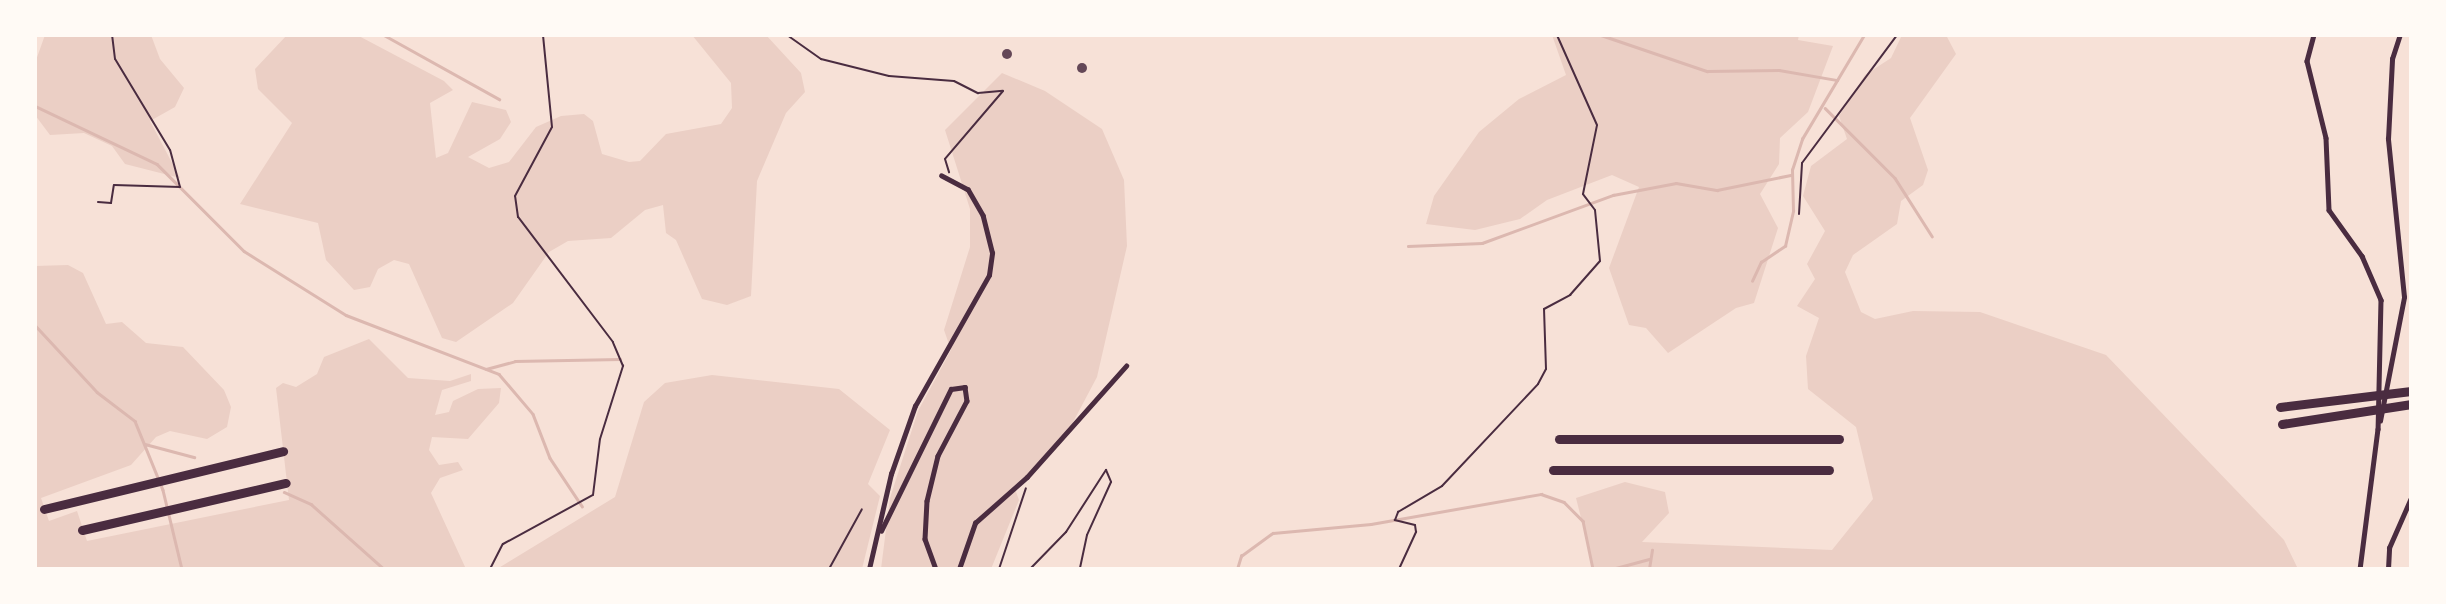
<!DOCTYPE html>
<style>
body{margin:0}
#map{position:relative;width:2446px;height:604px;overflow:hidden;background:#f7e1d7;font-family:Overpass,sans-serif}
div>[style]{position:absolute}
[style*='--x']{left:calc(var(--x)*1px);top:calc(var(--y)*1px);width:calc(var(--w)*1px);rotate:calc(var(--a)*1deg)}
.green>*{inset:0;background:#ebcfc5}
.stream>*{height:2.5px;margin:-1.25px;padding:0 1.25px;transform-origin:1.25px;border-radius:1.25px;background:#dcb8b0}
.building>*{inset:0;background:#644757}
.round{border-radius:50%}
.path>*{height:2px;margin:-1px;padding:0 1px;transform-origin:1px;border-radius:1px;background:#4a2c40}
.minor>*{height:4.5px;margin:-2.25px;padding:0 2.25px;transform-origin:2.25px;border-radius:2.25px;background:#4a2c40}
.motorway>*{height:9px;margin:-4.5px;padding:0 4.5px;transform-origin:4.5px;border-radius:4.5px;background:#4a2c40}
span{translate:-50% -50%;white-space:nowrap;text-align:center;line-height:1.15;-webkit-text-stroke:5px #fffaf5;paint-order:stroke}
.frame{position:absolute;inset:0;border:37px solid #fffaf5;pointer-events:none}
</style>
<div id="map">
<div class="green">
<div style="clip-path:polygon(45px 35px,151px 35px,160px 59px,184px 88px,175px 107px,150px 121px,180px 178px,125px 164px,112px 146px,84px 133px,50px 135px,35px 115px,35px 63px)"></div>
<div style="clip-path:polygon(287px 35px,357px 35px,444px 81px,453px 90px,430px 103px,436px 158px,448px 153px,472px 102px,506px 110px,511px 122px,500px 139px,468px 157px,489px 168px,509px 162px,536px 127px,561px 116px,584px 114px,593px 121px,602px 154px,629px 162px,640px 161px,666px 134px,721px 124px,732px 108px,731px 83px,692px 35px,766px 35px,801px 73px,805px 92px,786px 113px,757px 181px,751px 296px,727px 305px,702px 299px,676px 240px,666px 233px,663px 205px,645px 210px,611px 238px,568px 241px,549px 252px,513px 303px,456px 342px,442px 338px,409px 264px,394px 260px,378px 269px,370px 287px,354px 290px,326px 260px,318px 223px,240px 204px,292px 123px,258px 89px,255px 69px)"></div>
<div style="clip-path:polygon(1552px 35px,1799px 35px,1798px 40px,1833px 46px,1808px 112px,1780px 138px,1779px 164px,1760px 194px,1778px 228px,1754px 303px,1736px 308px,1668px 353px,1646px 328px,1629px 325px,1609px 268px,1639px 187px,1612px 175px,1547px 200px,1520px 219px,1475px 230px,1426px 224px,1434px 196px,1479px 132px,1519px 99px,1566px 75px)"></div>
<div style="clip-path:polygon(1902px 35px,1946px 35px,1956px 54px,1910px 118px,1928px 170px,1923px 185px,1901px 201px,1897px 224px,1853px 255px,1845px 272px,1861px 312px,1875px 319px,1913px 311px,1980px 312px,2106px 355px,2284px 540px,2298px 569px,1594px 569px,1576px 498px,1625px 482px,1665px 492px,1669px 513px,1642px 542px,1832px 550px,1873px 499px,1856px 427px,1808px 389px,1806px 356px,1819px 318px,1797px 306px,1815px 279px,1807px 264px,1825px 231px,1803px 196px,1811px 166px,1847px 139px,1839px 116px,1865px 75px,1891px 58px)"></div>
<div style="clip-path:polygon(1002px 73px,1045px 91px,1102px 129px,1124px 180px,1127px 246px,1097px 377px,1071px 426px,1015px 489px,1019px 500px,991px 569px,881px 569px,890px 498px,918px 411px,951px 350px,944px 330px,970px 247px,970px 209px,945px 130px)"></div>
<div style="clip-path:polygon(68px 265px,83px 273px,106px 324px,122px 322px,146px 343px,183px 347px,224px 390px,231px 407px,227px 427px,207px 439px,170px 431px,156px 437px,131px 465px,41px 498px,49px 521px,77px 511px,87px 541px,289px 500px,276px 388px,283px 383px,296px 387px,317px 374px,324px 357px,369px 339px,408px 378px,450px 381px,471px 374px,471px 381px,442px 390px,435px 415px,449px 412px,453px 401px,478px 389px,501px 388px,499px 403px,468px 439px,432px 437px,429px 450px,439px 465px,458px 462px,463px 470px,440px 478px,431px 493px,466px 569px,35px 569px,35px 266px)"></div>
<div style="clip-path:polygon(712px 375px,839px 389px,890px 430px,868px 484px,880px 496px,862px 569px,497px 569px,615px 497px,644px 402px,665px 383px)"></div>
</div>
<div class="stream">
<div style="--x:384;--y:35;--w:132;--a:29.1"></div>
<div style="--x:1601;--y:35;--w:112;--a:18.8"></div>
<div style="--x:1707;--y:71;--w:72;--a:-0.8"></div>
<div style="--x:1779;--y:70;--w:59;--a:9.8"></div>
<div style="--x:35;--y:106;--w:135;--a:25.4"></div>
<div style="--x:157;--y:164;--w:123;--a:45"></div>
<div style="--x:244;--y:251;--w:120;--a:32.1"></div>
<div style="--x:346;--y:315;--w:164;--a:21.1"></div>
<div style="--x:499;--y:374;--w:52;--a:49.6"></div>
<div style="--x:533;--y:414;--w:47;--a:68.9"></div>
<div style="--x:550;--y:458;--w:58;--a:56.3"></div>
<div style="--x:1825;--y:108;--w:99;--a:45"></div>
<div style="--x:1895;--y:178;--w:69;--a:57.5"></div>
<div style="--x:1408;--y:246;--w:74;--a:-2.3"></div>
<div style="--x:1482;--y:243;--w:140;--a:-20.1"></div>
<div style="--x:1613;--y:195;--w:64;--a:-10.8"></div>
<div style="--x:1676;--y:183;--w:42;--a:9.7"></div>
<div style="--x:1717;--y:190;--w:76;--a:-11.5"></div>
<div style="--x:1752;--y:281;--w:21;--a:-65"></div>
<div style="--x:1761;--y:262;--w:29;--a:-34"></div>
<div style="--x:1785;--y:246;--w:36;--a:-77"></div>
<div style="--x:1793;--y:211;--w:41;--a:-91.4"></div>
<div style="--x:1792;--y:170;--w:33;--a:-72"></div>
<div style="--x:1802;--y:139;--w:121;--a:-59.2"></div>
<div style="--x:35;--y:325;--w:91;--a:47.2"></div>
<div style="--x:97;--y:392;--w:48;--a:37.3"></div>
<div style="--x:135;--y:421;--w:74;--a:67.9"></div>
<div style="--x:163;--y:490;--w:81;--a:76.5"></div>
<div style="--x:486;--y:369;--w:30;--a:-15"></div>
<div style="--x:515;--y:361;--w:105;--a:-1.1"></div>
<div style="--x:145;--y:444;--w:51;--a:14.9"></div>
<div style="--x:284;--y:492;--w:30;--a:24"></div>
<div style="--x:311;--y:504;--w:98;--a:41.7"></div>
<div style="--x:1237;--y:569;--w:14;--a:-73"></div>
<div style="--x:1241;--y:556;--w:39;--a:-36"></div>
<div style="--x:1273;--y:533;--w:98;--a:-5.2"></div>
<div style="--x:1371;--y:524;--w:173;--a:-10"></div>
<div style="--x:1541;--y:494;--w:24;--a:19"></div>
<div style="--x:1564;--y:502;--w:27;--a:45"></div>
<div style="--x:1583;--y:521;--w:49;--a:78.2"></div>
<div style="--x:1612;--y:569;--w:38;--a:-15"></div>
<div style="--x:1649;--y:569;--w:19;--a:-81"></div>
</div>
<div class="building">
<div class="round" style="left:1002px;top:49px;width:10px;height:10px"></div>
<div class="round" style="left:1077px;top:63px;width:10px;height:10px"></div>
</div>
<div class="path">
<div style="--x:787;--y:35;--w:42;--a:35.2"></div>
<div style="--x:821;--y:59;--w:70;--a:14"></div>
<div style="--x:889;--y:76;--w:65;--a:4.4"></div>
<div style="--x:954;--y:81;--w:27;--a:27"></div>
<div style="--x:978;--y:93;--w:25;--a:-5"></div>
<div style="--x:1003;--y:91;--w:89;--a:130.5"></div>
<div style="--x:945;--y:159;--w:14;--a:73"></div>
<div style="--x:98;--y:202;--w:13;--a:4"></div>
<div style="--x:111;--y:203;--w:18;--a:-81"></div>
<div style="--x:114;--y:185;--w:66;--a:1.7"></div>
<div style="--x:180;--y:187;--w:38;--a:-105"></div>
<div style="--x:170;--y:150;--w:106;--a:-121.1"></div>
<div style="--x:115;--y:59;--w:24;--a:-97"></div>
<div style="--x:1799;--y:214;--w:51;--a:-86.6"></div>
<div style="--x:1802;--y:163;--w:159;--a:-53.4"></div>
<div style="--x:490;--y:569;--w:28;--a:-63"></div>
<div style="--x:503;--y:544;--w:102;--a:-28.6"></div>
<div style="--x:593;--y:495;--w:56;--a:-82.9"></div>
<div style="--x:600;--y:439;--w:77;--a:-72.5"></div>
<div style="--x:623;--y:366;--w:26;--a:-113"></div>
<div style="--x:613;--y:342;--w:157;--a:-127.2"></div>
<div style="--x:518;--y:217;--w:21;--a:-98"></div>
<div style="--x:515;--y:196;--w:78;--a:-61.8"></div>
<div style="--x:552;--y:127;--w:92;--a:-95.6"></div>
<div style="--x:829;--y:569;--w:68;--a:-61.2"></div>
<div style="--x:999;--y:569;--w:85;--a:-71.6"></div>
<div style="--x:1030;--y:569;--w:52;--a:-45.8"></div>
<div style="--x:1066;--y:532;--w:74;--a:-57.2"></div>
<div style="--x:1106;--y:470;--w:13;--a:67"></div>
<div style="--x:1111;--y:482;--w:58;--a:114.4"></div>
<div style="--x:1087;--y:535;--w:35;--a:102"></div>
<div style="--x:1399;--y:569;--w:41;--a:-65.3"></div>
<div style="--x:1416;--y:532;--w:7;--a:-98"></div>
<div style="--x:1415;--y:525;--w:21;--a:-166"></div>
<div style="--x:1395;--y:520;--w:9;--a:-69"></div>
<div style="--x:1398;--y:512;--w:51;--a:-30.6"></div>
<div style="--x:1442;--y:486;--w:140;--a:-46.7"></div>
<div style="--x:1538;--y:384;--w:17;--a:-62"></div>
<div style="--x:1546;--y:369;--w:60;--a:-91.9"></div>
<div style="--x:1544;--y:309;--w:30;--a:-28"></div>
<div style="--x:1570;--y:295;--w:45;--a:-48.6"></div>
<div style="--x:1600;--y:261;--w:51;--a:-95.6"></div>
<div style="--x:1595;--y:210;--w:20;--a:-127"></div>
<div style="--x:1583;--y:194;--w:70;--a:-78.5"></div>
<div style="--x:1597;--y:125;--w:98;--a:-114"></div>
</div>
<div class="minor">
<div style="--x:2314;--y:35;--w:27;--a:105"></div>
<div style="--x:2307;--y:61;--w:79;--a:76.1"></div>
<div style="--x:2326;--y:138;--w:72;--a:87.6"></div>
<div style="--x:2329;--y:210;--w:57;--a:54.3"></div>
<div style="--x:2362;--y:256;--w:48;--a:66.6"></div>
<div style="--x:2381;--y:300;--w:129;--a:91.3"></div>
<div style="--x:2378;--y:429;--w:141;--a:97.3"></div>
<div style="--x:2380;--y:421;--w:126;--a:-79"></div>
<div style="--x:2404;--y:297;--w:159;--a:-95.8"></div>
<div style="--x:2388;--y:139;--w:80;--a:-87.1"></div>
<div style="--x:2392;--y:59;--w:25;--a:-72"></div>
<div style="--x:881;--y:531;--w:158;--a:-63.8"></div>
<div style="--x:951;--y:389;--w:14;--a:-8"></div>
<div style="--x:965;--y:387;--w:14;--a:82"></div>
<div style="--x:967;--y:401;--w:62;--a:117.8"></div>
<div style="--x:938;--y:456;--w:46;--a:103.7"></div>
<div style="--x:927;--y:501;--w:38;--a:93"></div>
<div style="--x:925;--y:539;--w:32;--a:70"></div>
<div style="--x:869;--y:569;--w:98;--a:-77"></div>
<div style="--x:891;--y:474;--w:72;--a:-70.6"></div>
<div style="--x:915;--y:406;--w:150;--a:-60.5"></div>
<div style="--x:989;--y:275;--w:22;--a:-82"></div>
<div style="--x:992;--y:253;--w:38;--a:-104"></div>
<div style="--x:983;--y:216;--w:30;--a:-120"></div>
<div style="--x:968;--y:190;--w:30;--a:-152"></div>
<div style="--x:959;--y:569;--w:49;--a:-70.8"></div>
<div style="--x:975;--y:523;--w:69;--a:-41.5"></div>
<div style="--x:1027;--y:477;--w:149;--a:-48.3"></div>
<div style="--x:2388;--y:569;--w:21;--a:-87"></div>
<div style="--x:2389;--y:548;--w:55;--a:-66.3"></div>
</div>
<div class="motorway">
<div style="--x:2280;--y:407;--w:132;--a:-7"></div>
<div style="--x:2282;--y:424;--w:131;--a:-8.8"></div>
<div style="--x:1559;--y:439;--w:280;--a:0"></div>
<div style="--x:1553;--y:470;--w:276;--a:0"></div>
<div style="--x:44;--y:509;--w:246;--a:-13.6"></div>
<div style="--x:82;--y:530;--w:209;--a:-13"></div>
</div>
<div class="frame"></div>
</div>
